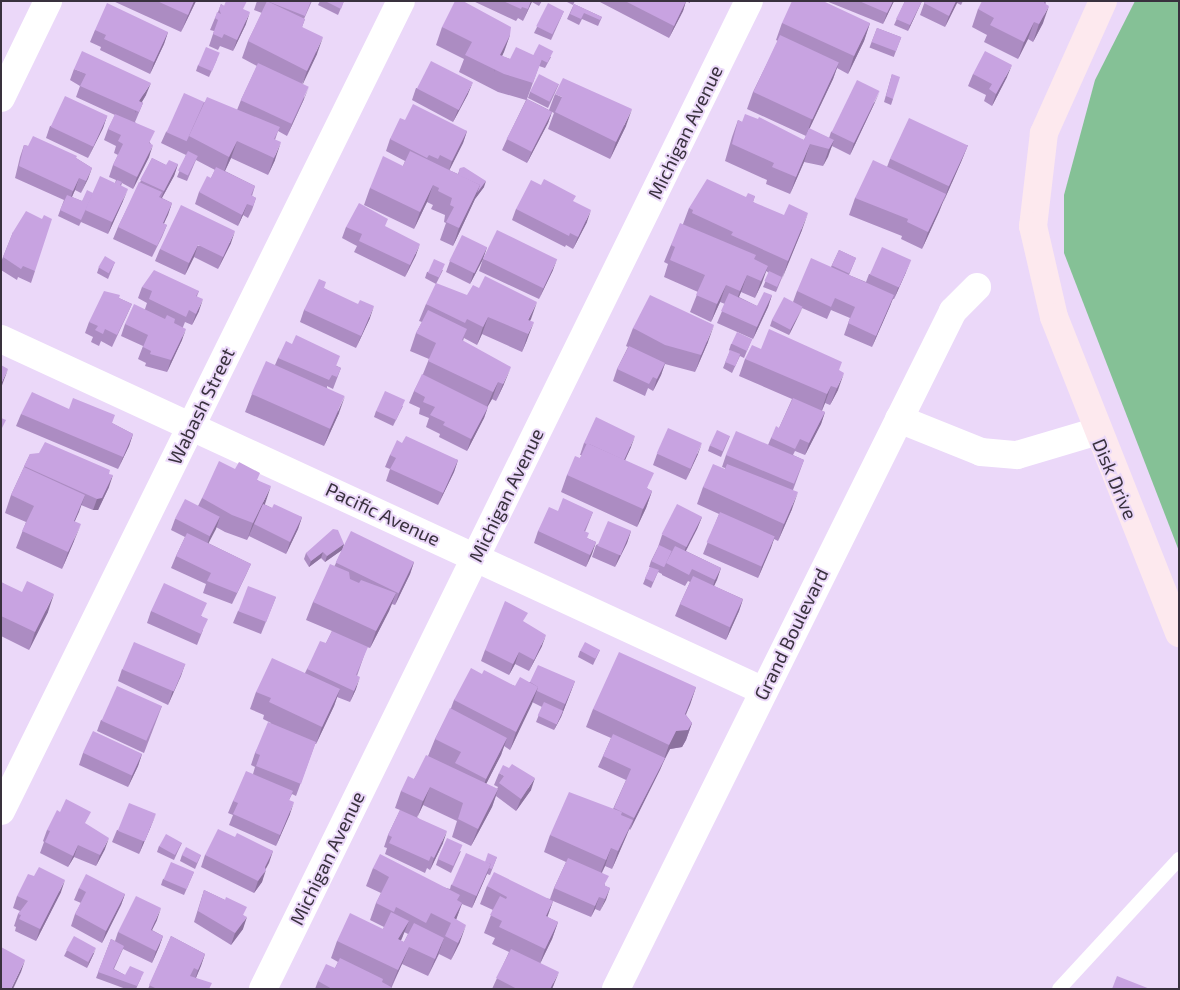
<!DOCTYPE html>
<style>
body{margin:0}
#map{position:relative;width:1180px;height:990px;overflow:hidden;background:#ebd8f9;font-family:"Exo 2",sans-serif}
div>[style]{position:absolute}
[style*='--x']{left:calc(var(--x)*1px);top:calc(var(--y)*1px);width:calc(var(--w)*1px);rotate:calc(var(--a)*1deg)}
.green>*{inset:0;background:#85c196}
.lane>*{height:14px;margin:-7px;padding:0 7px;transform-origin:7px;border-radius:7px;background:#fff}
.street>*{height:28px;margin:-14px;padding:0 14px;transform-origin:14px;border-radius:14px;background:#fff}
.secondary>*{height:28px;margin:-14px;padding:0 14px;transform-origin:14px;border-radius:14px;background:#fde9ee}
.wall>*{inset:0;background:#ac8cc2;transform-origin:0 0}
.shaded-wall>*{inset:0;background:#8c729e}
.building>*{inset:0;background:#c8a3e1;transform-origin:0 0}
span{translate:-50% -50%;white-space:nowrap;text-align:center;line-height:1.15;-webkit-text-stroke:4px #ebd8f9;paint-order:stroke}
.street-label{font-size:19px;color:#39313e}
.frame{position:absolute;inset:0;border:2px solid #39313e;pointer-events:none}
</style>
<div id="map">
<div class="green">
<div style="clip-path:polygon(1135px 1px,1179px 1px,1179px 551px,1064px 253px,1064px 195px,1095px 80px)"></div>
</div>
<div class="lane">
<div style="--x:1059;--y:989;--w:177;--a:-47.3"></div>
</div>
<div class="street">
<div style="--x:1;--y:98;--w:108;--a:-64.1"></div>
<div style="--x:1;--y:339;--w:840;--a:24.77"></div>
<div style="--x:899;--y:419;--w:88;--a:21.9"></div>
<div style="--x:981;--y:452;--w:36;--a:5"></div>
<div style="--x:1017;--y:455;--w:84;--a:-16.5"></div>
<div style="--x:1;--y:811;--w:903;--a:-63.72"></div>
<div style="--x:263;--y:989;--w:1101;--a:-63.81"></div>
<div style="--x:616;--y:989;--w:757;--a:-63.57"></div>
<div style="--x:953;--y:311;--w:34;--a:-45"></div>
</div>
<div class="secondary">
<div style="--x:1103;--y:1;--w:145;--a:114.1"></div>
<div style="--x:1044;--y:133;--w:94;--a:96.7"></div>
<div style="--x:1033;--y:226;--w:93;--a:77"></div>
<div style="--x:1054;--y:317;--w:340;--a:68.4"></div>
</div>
<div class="wall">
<div style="clip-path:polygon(113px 1px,196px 1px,181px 32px)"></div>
<div style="clip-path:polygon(257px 1px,312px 1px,304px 19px,305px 19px,302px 27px,317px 54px,302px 84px,304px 99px,287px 136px,278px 131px,275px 140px,275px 160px,268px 175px,231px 158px,225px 171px,255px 186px,252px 196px,256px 198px,252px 210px,248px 218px,243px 215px,238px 226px,195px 204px,199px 192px,211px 178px,215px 170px,196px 160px,187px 181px,177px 177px,186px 155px,161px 143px,166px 132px,204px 102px,237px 110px,241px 100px,257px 66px,242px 58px,248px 41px,262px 13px,254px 10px)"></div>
<div style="clip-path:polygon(320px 1px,344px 1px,338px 15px,318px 5px)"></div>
<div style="clip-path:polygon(473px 1px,542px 1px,539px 6px,532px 2px,523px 21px,518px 18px,516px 21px)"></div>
<div style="clip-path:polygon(565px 1px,575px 1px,573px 5px)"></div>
<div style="clip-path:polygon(598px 1px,690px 1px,690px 3px,686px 1px,683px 11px,669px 38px)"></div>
<div style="clip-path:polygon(826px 1px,894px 1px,883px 24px)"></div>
<div style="clip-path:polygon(905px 1px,922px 1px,908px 31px,894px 25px)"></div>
<div style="clip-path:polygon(925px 1px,963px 1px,961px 5px,957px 3px,945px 27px,920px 15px)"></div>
<div style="clip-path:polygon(1046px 1px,1043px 23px,1033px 42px,1028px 39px,1018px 59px,984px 42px,987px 35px,972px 27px,978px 9px)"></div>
<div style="clip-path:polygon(221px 4px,224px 6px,244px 10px,246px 24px,233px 51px,220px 46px,218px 50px,209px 46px,214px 31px,210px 30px,215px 18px,218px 12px)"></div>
<div style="clip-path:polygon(574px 4px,602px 17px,598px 26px,582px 19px,579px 25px,567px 19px)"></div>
<div style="clip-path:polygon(564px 11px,551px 40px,534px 33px,537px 27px)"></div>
<div style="clip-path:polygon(782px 23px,870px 23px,864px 41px,848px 74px,837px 68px,833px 79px,809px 129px,829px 138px,831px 132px,875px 102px,850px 155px,832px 146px,823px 166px,804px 162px,790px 194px,766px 184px,767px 180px,725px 161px,732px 137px,738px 120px,742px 122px,804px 140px,806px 136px,747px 109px,753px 92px,778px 41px,776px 40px)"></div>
<div style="clip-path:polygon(442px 27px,510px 35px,502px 56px,510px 59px,533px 55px,551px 57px,545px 68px,539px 66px,527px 99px,549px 110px,555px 94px,626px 126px,610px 159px,548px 129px,554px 113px,552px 112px,548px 123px,527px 163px,502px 150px,507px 139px,526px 100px,498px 92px,459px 72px,464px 59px,436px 45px)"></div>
<div style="left:877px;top:28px;width:26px;height:21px;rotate:21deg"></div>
<div style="clip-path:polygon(95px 30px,168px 32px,164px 44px,150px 74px,100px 50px,101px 47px,90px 42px)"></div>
<div style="clip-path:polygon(217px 59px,209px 77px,196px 71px,198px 65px)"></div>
<div style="clip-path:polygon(74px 69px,146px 95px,142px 102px,143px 103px,135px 122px,151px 144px,149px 157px,133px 189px,122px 183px,121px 186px,123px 201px,108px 234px,81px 222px,79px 226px,58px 216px,64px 200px,15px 178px,20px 157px,24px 145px,76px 158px,92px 168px,81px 193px,75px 190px,72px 197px,82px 201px,93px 193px,115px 183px,116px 180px,109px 177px,113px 165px,118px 155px,114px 153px,116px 146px,104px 140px,108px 129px,115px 115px,76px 97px,80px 86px,70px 80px)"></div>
<div style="clip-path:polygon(892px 74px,893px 99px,891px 105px,884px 102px)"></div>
<div style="clip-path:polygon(973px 74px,1007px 77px,992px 106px,984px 101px,986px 95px,968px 86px)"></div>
<div style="clip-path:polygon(559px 84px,548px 108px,528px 98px,530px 92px)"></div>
<div style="clip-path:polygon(416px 88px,468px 94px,453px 122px,412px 100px)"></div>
<div style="clip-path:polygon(107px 116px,103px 128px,88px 158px,46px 138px,50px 126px)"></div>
<div style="clip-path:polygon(405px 120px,467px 131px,463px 143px,449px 170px,458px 174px,460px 168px,484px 187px,475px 199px,453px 246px,440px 240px,446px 223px,444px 222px,445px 215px,431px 209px,433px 205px,427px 202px,414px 229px,364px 205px,370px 188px,403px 166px,405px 161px,386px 151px,390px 139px)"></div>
<div style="clip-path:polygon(968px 145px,961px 162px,922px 249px,901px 239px,902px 236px,849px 215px,855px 198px,887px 167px,890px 159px)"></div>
<div style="clip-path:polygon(152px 158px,166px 165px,178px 164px,174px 176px,162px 198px,172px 203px,164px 224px,167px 225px,162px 237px,152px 257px,113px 239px,118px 227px)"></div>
<div style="clip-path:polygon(755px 196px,753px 202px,802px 230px,776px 292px,763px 287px,769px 273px,766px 271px,755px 298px,741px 292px,739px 297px,757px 306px,772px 295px,768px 307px,753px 339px,717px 323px,725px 304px,720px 302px,711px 322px,690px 312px,698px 292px,664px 277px,668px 264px,664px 262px,671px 245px,683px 224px,689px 208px,746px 197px)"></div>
<div style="clip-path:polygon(574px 202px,587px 222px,573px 249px,566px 245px,565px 247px,512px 220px,516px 209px)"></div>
<div style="clip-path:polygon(346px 227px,386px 227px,416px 255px,405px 277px,354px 252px,357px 246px,342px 238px)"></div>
<div style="clip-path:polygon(13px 232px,35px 271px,31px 283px,18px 277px,17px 280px,1px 270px,1px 262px)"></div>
<div style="clip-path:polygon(231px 243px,218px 269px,194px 257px,185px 275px,155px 261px,160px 249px)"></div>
<div style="clip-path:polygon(487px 247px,483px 259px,470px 284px,446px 272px,450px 261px)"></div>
<div style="clip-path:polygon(839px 250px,856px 258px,849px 275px,866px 282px,869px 274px,906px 272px,894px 299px,893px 299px,872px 347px,844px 335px,850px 318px,831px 310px,827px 319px,802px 308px,789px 335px,770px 326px,772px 320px,793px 302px,797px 291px,831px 267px)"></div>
<div style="clip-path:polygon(483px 259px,553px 270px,539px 299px,479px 271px)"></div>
<div style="clip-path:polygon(115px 262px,108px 279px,97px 273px,99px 267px)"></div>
<div style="clip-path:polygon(443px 270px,436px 284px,425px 278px,427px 272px)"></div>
<div style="clip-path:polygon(142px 287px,199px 291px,197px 296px,199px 311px,192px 325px,185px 322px,183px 327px,182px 340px,167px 372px,145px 366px,146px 363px,138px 359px,143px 346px,121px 336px,125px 324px,145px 309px,147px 303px,138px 298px)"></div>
<div style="clip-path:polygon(324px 288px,370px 318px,356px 348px,300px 322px,304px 310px)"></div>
<div style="clip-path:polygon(119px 298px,132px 304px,127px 315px,112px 347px,101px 341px,99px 346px,91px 342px,93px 337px,85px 333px,89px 322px)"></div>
<div style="clip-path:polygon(426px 304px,530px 321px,527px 340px,522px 352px,482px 334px,477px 345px,464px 338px,463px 341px,504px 384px,496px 401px,492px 399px,488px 406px,484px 418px,467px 451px,439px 437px,440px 434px,426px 427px,429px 418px,419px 414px,420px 408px,409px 403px,414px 391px,423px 374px,429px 359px,410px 351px,416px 333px,422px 322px,419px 321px)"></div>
<div style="clip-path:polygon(633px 328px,708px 342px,695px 372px,665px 364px,661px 375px,653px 391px,648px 388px,645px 396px,613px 381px,617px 369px,628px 347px,626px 346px)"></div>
<div style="clip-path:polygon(752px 339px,744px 358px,740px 356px,732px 373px,723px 368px,730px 351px,729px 350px,731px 344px)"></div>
<div style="clip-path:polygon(292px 344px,341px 368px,333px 389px,327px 386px,327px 388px,339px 413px,324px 446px,245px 412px,252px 394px,275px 365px,278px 358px)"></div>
<div style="clip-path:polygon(761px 349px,839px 370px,838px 390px,830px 405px,825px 403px,822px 411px,825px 412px,821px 424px,805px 455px,795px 451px,793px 455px,804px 460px,793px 490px,792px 509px,778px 541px,774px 539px,758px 578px,703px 554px,719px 514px,697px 504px,703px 487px,725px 469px,725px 468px,722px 467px,726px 455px,768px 445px,771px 438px,779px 428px,792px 399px,739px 376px,745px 359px)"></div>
<div style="clip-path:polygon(403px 406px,393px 426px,374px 417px,376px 411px)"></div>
<div style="clip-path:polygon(21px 414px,112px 423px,133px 434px,129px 446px,118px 469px,16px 426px)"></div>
<div style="clip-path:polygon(730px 436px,721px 457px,708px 451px,710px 445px)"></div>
<div style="clip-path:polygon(402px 443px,458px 460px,454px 472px,438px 505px,386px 481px,390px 469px,385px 467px,390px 455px)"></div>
<div style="clip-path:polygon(584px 443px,631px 447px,625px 460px,648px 489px,652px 491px,646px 508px,637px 527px,561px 492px,567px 475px,580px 458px,582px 455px,580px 455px)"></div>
<div style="clip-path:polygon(30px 454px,109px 474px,109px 487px,98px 510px,93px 510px,81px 505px,75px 521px,74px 541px,62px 569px,16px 548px,26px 522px,5px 513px,11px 495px)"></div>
<div style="clip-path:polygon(657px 454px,698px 454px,686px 480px,653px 465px)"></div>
<div style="clip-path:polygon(258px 480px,264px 504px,272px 508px,302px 517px,298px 529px,286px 554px,249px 536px,250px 534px,247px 540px,225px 532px,216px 527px,208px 543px,251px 564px,246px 575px,232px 604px,203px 593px,206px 584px,171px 568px,176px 556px,185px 537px,171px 530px,175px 519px,198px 506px,202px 498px)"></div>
<div style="clip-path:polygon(558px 511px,593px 512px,585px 532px,587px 538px,596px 542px,586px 567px,534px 543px,538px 531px)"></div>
<div style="clip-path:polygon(702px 517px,697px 529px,686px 551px,721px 568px,714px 586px,743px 599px,739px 611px,726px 640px,675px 616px,680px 604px,690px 582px,688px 581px,685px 586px,662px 575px,662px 574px,658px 572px,651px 588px,643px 584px,650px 567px,649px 567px,651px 561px,658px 547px,662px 535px)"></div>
<div style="clip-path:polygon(631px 531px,627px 543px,615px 567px,592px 557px,596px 545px)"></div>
<div style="clip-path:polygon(344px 544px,343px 549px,414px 562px,410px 574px,395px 605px,392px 604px,389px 611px,370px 648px,367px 647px,357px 676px,356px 689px,350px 702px,337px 697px,334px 706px,316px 744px,315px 744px,296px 796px,292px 794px,289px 800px,290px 814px,276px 846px,229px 825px,233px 815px,228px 813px,233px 801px,253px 774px,255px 767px,251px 765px,255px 753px,271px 723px,263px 719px,264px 715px,250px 709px,256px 692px,305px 673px,307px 669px,326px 643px,332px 631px,306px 620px,313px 602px,335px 565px,342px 550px,325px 562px,321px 558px,309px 567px,304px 559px,306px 553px)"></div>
<div style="clip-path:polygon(1px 582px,48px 612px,29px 650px,1px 636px)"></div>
<div style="clip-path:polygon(276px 597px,261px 634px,233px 623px,238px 611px)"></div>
<div style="clip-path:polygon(151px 611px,202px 616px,203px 630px,197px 645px,147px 623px)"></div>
<div style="clip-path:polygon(524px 622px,542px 646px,529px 671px,515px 664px,509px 675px,481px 661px,485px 650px)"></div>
<div style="clip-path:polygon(600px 650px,593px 665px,578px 657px,580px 651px)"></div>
<div style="clip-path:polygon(185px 664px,168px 705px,118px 681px,122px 669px)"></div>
<div style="clip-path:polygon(482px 674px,515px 686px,530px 682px,575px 681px,561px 717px,554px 730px,536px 722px,542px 707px,532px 702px,510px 750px,504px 746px,501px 755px,486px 784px,497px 789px,498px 787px,494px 785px,499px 773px,531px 790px,516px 811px,496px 796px,492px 807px,471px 846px,452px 837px,457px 821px,423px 805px,417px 817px,443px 843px,430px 870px,427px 868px,425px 873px,385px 854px,387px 848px,384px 847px,388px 835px,400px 810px,395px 808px,401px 791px,414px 779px,428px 756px,435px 739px,451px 708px,454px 700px)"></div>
<div style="clip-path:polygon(696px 687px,686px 715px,692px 723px,686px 740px,682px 747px,670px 749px,630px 830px,629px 829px,612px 869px,605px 866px,602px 873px,605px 886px,610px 888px,600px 911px,595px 909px,591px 917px,553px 901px,547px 917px,558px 922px,552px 939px,540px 963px,554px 984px,552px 989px,492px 989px,509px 952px,492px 944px,495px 938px,484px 933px,493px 910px,480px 904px,487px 886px,550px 899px,554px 888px,566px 862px,544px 852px,550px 835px,613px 809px,626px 780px,598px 767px,603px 756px,611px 738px,586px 727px,593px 709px)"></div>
<div style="clip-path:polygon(162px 706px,144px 753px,97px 731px,101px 720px)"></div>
<div style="clip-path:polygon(83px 753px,142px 754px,138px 766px,128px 787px,79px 765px)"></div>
<div style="clip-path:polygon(86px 824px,105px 849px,96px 866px,74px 857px,68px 867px,40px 853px,44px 842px,43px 841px,47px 830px)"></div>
<div style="clip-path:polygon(151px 826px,139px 854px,112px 842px,117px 830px)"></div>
<div style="clip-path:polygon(235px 837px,273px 851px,265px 869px,262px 882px,254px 893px,201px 867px,205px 855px)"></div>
<div style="clip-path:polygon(182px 843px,179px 849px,174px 860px,157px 852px,159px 846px)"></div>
<div style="clip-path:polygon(461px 851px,451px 873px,436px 865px,438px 859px)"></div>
<div style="clip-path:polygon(182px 855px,201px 855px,195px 869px,180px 861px)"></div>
<div style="clip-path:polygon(evenodd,497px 857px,490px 875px,487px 874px,472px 908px,462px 904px,456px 919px,460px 942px,451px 960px,439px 954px,428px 976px,402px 964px,391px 989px,315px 989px,318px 981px,335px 968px,338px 962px,331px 958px,337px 941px,383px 929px,384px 927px,370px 920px,376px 903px,381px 893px,366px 886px,373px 868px,450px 889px,451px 885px,485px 862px,497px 857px,404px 932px,408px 934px,404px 942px,401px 941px,404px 932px)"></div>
<div style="clip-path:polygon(194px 872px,184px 895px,161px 885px,163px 879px)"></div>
<div style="clip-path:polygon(79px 888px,125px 894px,121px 905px,102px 943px,71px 926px,75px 914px,81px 903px,74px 900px)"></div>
<div style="clip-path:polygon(204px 890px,225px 900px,244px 916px,243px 929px,231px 945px,194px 922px)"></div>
<div style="clip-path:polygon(61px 892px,36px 941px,15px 931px,16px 927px,14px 926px,18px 914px,20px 911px,13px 908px,17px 896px)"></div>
<div style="clip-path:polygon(157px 920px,152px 930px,163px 936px,159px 947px,152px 963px,123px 949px,114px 969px,125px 975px,141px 978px,136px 989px,126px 989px,96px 978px,111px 939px,115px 941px,118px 932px)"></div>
<div style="clip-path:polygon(171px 936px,205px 954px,196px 978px,210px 989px,148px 989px)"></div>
<div style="clip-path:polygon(67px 950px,94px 953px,87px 968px,64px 956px)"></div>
</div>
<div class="shaded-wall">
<div style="clip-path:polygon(194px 1px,196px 1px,181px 32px,188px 15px)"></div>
<div style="clip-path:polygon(531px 1px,532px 1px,523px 21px,528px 9px)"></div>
<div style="clip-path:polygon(686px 1px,683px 11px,669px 38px,674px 26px)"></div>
<div style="clip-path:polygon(893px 1px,894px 1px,883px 24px,887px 13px)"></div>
<div style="clip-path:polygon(922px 1px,908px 31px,910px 25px)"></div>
<div style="clip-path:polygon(956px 1px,958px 1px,945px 27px,949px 16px)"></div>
<div style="clip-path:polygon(1049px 6px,1043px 23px,1033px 42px,1039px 24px)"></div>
<div style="clip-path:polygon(250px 12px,246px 24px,233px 51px,237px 40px)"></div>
<div style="clip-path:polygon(1034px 22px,1028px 39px,1018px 59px,1024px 42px)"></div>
<div style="clip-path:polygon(870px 23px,864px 41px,848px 74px,854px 56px)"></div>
<div style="clip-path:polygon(168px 32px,164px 44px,150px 74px,154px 62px)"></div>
<div style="clip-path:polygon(510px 35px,504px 52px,494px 72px,500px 55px)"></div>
<div style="clip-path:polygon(323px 37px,317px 54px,301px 88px,307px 71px)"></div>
<div style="clip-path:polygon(839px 62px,833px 79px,806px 136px,812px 119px)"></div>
<div style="clip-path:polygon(1012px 65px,1007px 77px,992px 106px,996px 94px)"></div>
<div style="clip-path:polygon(473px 82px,468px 94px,453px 122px,458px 110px)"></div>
<div style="clip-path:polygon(151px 83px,146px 95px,135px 113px,139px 101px)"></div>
<div style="clip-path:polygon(309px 87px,304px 99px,287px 136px,292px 124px)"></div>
<div style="clip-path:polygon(880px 91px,875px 102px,850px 155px,854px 143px)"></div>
<div style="clip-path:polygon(632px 109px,626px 126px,610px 159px,616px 142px)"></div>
<div style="clip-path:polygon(552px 112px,548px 123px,527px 163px,532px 151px)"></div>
<div style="clip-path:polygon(107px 116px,103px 128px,88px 158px,93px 147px)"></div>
<div style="clip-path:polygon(467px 131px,463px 143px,448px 173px,452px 161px)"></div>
<div style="clip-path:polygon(834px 140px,828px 157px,823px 166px,829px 149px)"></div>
<div style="clip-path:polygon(237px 141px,231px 158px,223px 175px,229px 157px)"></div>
<div style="clip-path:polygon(281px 142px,275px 160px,268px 175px,274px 158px)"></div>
<div style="clip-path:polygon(810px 144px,804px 162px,790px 194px,796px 177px)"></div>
<div style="clip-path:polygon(153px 145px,149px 157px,133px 189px,137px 177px)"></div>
<div style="clip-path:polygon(968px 145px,961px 162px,943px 203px,949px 186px)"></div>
<div style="clip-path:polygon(178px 164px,174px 176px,159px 203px,164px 191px)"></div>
<div style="clip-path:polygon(92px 168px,88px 179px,81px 193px,86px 181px)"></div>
<div style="clip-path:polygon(79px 178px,75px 190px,69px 203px,73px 191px)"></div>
<div style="clip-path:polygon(486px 181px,484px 187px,475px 199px,453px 246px,459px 228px,480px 185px)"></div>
<div style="clip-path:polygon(433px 185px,427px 202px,414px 229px,420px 212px)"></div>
<div style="clip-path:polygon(128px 189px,123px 201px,108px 234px,112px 222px)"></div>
<div style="clip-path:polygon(946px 194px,939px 212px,922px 249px,928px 232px)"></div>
<div style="clip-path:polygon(172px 203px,168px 215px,158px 235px,163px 223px)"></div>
<div style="clip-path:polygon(247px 204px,243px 215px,238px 226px,242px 215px)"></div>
<div style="clip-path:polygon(591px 210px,587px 222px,573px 249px,578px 237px)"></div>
<div style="clip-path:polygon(808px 213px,802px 230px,782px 279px,788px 261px)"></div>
<div style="clip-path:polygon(235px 231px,231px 243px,218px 269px,223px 257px)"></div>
<div style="clip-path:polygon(420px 244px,416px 255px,405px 277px,410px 265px)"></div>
<div style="clip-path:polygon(198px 245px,194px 257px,185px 275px,189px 263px)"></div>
<div style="clip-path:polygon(487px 247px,483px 259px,470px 284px,474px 272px)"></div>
<div style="clip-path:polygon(557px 259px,553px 270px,539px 299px,544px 287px)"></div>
<div style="clip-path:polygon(911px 260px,906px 272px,894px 299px,898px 288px)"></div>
<div style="clip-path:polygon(768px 266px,762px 283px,755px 298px,761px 281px)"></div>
<div style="clip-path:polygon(747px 275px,741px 292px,734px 308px,740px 291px)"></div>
<div style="clip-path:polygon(726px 285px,720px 302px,711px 322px,717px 304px)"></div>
<div style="clip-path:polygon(772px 295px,768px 307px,753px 339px,757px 327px)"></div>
<div style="clip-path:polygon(894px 295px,890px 306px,872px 347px,876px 336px)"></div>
<div style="clip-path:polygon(203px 299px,199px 311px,192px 325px,196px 314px)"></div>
<div style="clip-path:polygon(537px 302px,531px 319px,524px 333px,528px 320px)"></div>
<div style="clip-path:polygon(374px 306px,370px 318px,356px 348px,361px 336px)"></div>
<div style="clip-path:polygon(803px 307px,789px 335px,791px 329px)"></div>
<div style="clip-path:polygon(488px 317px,482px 334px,477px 345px,483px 327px)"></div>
<div style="clip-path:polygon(534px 322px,527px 340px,522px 352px,528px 334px)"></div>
<div style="clip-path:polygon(714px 325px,708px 342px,695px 372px,701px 355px)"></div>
<div style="clip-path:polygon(186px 329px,182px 340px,167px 372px,171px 360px)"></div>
<div style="clip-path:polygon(665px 363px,661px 375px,653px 391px,657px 379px)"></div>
<div style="clip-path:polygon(511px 367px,504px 384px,496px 401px,503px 384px)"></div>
<div style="clip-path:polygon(8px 369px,1px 388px,1px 384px)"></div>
<div style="clip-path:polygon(844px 373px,838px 390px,830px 405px,837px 388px)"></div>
<div style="clip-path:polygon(498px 382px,492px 399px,486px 409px,493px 392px)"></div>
<div style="clip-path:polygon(831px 386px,825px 403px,821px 412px,827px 394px)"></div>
<div style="clip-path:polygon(345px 396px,339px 413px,324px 446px,330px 429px)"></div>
<div style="clip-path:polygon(488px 407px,484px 418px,467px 451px,471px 439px)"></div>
<div style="clip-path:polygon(825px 412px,821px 424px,805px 455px,809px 443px)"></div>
<div style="clip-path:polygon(133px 434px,129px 446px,118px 469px,123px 457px)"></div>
<div style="clip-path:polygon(635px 436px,631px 447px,620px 471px,624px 460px)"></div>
<div style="clip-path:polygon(702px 443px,698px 454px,686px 480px,691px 468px)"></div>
<div style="clip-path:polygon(458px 460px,454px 472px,438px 505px,443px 493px)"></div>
<div style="clip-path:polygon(113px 475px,109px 487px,98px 510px,93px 510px,97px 499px)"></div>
<div style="clip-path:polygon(271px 486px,265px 504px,255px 524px,254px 524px,247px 540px,253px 523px)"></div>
<div style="clip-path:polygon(652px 491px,646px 508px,637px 527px,643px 509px)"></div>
<div style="clip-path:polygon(798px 492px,792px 509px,778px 541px,784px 524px)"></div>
<div style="clip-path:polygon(85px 495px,79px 512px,67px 538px,74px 521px)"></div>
<div style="clip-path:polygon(220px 517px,216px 529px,206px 548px,210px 536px)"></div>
<div style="clip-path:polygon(302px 517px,298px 529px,286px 554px,290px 542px)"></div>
<div style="clip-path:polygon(702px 517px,697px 529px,682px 558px,686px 547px)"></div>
<div style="clip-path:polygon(81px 524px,74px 541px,62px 569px,68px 552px)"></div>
<div style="clip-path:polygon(631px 531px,627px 543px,615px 567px,619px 556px)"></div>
<div style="clip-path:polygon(775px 536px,771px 548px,758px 578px,762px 566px)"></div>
<div style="clip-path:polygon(596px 542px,592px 554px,586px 567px,590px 555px)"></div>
<div style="clip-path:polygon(344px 544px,342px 550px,325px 562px,327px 556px)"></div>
<div style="clip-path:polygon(323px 552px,321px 558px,309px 567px,311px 561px)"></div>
<div style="clip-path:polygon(414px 562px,410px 574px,395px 605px,399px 593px)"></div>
<div style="clip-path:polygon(721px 568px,717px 580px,711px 592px,715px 580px)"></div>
<div style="clip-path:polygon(396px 593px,389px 611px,370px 648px,376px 631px)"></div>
<div style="clip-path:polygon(54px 594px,48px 612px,29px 650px,35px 632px)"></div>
<div style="clip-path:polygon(743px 599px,739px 611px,726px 640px,730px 628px)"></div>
<div style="clip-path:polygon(546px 635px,542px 646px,529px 671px,534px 660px)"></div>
<div style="clip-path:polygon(519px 652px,515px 664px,509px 675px,513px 664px)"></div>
<div style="clip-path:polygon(185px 664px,181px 676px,168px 705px,172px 693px)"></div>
<div style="clip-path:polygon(360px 677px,356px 689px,350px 702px,354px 691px)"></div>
<div style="clip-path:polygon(575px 681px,561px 717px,554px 730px,565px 704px)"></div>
<div style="clip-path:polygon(538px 687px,532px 704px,510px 750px,516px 732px)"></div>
<div style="clip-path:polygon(696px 687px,690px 705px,678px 731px,685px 714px)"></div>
<div style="clip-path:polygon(340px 689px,334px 706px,316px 744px,322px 727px)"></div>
<div style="clip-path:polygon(692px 723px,686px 740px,682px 747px,670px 749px,663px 762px,669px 745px,676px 731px)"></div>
<div style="clip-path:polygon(507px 738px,501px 755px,480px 796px,486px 779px)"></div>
<div style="clip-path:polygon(142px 754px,138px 766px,128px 787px,132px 776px)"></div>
<div style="clip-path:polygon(665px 758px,660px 770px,630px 830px,634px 818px)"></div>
<div style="clip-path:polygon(535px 778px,531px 790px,516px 811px,521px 799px)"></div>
<div style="clip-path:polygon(430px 787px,423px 805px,417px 818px,423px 801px)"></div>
<div style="clip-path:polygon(498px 789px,492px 807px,471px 846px,478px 829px)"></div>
<div style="clip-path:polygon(294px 802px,290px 814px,276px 846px,280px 835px)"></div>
<div style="clip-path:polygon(156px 814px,151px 826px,139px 854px,143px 842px)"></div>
<div style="clip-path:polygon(633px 820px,626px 837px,612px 869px,618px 851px)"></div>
<div style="clip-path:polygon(447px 831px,443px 843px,430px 870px,434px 858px)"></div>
<div style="clip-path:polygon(109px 838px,105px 849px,96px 866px,100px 855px)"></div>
<div style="clip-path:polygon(78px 845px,74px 857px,68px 867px)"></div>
<div style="clip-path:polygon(611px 848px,605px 866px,599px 877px,606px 860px)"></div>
<div style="clip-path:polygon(273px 851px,269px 863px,262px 876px,266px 870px,262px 882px,254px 893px,258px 881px)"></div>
<div style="clip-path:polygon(491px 864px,486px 876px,472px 908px,476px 896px)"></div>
<div style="clip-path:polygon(65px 880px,61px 892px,36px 941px,40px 929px)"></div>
<div style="clip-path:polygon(610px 888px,606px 900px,600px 911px,605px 899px)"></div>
<div style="clip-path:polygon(125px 894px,121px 905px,102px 943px,106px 931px)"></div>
<div style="clip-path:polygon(599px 897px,595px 909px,591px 917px,595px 906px)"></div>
<div style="clip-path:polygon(553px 901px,547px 918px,546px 916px)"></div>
<div style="clip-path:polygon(462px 903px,456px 920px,454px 918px)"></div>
<div style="clip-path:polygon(161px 908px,157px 920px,146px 942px,151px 930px)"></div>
<div style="clip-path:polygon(247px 917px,243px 929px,231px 945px,235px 933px)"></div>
<div style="clip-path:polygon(409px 921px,402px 938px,391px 957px,398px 939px)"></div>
<div style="clip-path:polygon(558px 922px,552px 939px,539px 966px,545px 949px)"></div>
<div style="clip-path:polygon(466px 925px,460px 942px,451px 960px,458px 943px)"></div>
<div style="clip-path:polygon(163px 936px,159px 947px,152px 963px,156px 951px)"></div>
<div style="clip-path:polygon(444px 938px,438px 955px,428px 976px,435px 959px)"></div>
<div style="clip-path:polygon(409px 947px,402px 964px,391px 987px,398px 970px)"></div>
<div style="clip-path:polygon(96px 948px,94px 953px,87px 968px,89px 962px)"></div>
<div style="clip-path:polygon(205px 954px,201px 966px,194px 982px,198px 970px)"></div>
<div style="clip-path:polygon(25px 960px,21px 972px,13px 989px,11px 989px)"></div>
<div style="clip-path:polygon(559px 972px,552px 989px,550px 989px)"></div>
</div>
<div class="building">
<div style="clip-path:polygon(157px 1px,194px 1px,188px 15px)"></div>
<div style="clip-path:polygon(226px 1px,247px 1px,243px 9px,250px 12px,237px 40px,224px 34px,222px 38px,213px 34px,218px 20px,215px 18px,217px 12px,221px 14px,219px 9px,221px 4px,224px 6px)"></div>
<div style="clip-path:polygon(267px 1px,305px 19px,302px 27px,323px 37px,307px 71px,248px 41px)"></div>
<div style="clip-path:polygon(267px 1px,311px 1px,305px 16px)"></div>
<div style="clip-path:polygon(325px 1px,344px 1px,341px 9px)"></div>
<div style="clip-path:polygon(455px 1px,463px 1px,511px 27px,510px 35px,500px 55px,510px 59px,516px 47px,542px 59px,533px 83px,504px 74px,465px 55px,472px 42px,442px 27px)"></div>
<div style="clip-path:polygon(503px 1px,531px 1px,528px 9px,522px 7px,521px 9px)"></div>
<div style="clip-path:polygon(625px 1px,686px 1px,674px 26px)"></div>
<div style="clip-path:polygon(792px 1px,823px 1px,870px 23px,854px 56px,782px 23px)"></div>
<div style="clip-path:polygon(859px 1px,893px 1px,887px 13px)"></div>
<div style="clip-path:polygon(905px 1px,922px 1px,910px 25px,896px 19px)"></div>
<div style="clip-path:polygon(925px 1px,956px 1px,949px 16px,924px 3px)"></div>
<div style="clip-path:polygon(982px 1px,1044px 1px,1044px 3px,1049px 6px,1039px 24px,1034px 22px,1024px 42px,990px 25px,994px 18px,978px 9px)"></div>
<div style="clip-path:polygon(107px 3px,168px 32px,154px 62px,104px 39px,106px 35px,95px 30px)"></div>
<div style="left:548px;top:3px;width:18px;height:26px;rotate:27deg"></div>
<div style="clip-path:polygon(574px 4px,602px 17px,600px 20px,584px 13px,581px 19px,570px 14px)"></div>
<div style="left:877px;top:28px;width:26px;height:15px;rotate:21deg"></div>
<div style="left:780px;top:35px;width:65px;height:63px;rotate:25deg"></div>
<div style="left:539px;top:44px;width:16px;height:13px;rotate:27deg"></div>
<div style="left:206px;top:47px;width:15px;height:20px;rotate:23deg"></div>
<div style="clip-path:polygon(82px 51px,151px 83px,139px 101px,143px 103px,139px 112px,80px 86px,86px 74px,74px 69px)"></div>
<div style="clip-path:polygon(985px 51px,1012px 65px,996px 94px,989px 89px,992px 84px,973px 74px)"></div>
<div style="left:431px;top:61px;width:47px;height:31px;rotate:27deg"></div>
<div style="left:258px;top:63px;width:56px;height:41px;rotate:25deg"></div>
<div style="left:539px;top:74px;width:22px;height:20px;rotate:27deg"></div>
<div style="clip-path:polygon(892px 74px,900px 77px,893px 99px,886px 96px)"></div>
<div style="clip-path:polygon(563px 78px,632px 109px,616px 142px,555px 112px,562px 97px,555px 94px)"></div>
<div style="left:857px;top:80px;width:25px;height:58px;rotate:26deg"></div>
<div style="left:184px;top:93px;width:22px;height:43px;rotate:24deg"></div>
<div style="left:65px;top:96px;width:47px;height:34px;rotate:25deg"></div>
<div style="clip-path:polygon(207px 97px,280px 127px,274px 139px,281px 142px,274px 158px,237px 141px,229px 157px,189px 136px)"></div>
<div style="left:527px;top:99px;width:28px;height:45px;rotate:27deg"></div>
<div style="clip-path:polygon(413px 104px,467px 131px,452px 161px,440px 155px,438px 159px,429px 155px,427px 158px,390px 139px,400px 118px,405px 120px)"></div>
<div style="clip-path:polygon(115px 114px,155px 131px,149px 143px,153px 145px,137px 177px,113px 165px,123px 144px,118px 141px,121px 135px,108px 129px)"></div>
<div style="clip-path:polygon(745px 114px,758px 119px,759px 117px,804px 140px,809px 128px,834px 140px,829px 149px,810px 144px,796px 177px,772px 167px,774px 163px,732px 144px,738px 120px,742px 122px)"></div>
<div style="left:909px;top:118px;width:65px;height:45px;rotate:25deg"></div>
<div style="clip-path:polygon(33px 136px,77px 156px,76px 158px,92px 168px,86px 181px,79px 178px,73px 191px,19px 166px,24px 145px,28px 146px)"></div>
<div style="left:188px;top:151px;width:11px;height:22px;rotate:27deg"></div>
<div style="clip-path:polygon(410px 151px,480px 185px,459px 228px,446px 222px,454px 207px,450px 205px,452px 198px,438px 191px,439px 188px,433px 185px,420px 212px,370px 188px,383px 156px,403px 166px)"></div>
<div style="clip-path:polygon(152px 158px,166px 165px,169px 160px,178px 164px,164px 191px,140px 180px)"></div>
<div style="clip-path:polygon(873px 160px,946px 194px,928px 232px,907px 222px,908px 219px,855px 198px)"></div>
<div style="clip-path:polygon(216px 167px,255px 186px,251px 195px,256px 198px,253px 206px,247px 204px,242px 215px,199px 192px,207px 176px,211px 178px)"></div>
<div style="clip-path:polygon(464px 167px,486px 181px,477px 193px,480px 185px,458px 175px,460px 168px)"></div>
<div style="clip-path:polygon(100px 176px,115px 183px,117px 180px,122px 182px,120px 185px,128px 189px,112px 222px,85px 210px)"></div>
<div style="clip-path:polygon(544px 179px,576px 196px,573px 201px,591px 210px,578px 237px,570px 233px,569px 236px,516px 209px,531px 180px,541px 185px)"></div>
<div style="clip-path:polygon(707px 179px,746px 197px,748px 193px,755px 196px,753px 202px,784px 215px,789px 204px,808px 213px,788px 261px,731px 235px,733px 232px,692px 213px,693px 210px,689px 208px)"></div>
<div style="clip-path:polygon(139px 182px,162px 192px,159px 197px,172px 203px,163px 223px,167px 225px,157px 246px,118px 227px)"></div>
<div style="clip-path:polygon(87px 190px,93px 193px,81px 220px,60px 210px,67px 195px,82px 201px)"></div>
<div style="clip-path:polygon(359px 203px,388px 219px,385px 226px,420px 244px,410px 265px,359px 241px,362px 234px,346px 227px)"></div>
<div style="clip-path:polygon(181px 205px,235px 231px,223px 257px,198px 245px,189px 263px,160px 249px)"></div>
<div style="clip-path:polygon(26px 211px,42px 219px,44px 215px,52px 219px,35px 271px,23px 266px,21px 269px,3px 257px,13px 232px)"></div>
<div style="clip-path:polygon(680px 223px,756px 255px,754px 259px,768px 266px,761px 281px,747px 275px,740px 291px,726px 285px,717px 304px,696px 295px,705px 275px,670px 260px,675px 247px,671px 245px)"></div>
<div style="left:497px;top:230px;width:67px;height:32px;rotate:26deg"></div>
<div style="left:462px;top:235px;width:28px;height:29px;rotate:26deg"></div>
<div style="left:882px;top:247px;width:32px;height:30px;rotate:24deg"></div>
<div style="left:839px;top:250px;width:19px;height:17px;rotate:25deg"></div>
<div style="left:105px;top:256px;width:12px;height:13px;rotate:31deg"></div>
<div style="clip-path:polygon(811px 258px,894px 295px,876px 336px,848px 323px,855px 307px,835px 298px,831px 307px,797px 291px)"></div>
<div style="left:434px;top:259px;width:12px;height:15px;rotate:24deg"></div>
<div style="clip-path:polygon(154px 270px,199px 291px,196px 296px,203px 299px,196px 314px,189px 310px,186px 317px,149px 299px,152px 291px,142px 287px)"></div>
<div style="left:769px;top:271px;width:14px;height:11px;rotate:25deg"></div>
<div style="clip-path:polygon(485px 276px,537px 302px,528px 320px,534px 322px,528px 334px,488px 317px,483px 327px,467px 319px,465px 323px,426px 304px,436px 283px,467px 295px,473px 285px,479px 288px)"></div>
<div style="clip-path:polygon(319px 279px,326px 282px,324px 288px,358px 304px,360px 300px,374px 306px,361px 336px,304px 310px)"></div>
<div style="clip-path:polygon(104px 291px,120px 295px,119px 298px,132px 304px,117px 335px,105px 329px,103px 334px,95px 330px,98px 326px,89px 322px)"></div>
<div style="clip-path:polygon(764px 292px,772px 295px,757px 327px,721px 311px,729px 293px,757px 306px)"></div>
<div style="clip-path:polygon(650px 295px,714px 325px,701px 355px,665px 345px,633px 328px)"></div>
<div style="left:784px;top:297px;width:21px;height:26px;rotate:28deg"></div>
<div style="clip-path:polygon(134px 304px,165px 319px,167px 315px,175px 319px,174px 323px,186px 329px,171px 360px,150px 354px,151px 351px,143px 347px,148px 335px,125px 324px)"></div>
<div style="clip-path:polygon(428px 310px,467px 329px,462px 340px,511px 367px,503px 384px,498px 382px,493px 392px,428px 361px,436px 343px,416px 333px)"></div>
<div style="clip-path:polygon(769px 329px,842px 362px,839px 370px,844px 373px,837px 388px,831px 386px,827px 394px,745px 359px,752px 345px,761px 349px)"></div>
<div style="left:737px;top:332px;width:17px;height:13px;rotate:25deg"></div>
<div style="clip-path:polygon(296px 335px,340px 356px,336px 366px,341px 368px,337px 377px,332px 375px,329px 380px,278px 358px,286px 341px,292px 344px)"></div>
<div style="clip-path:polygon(629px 346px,665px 363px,657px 379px,653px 377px,649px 384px,617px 369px)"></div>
<div style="left:730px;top:350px;width:11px;height:13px;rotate:22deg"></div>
<div style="left:266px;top:361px;width:86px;height:36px;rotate:24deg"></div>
<div style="clip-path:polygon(1px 365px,8px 369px,1px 384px)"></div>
<div style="clip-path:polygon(422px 374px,488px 407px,471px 439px,443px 425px,445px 422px,430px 415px,435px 407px,423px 402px,425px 397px,414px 391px)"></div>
<div style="left:385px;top:391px;width:22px;height:22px;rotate:24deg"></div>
<div style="clip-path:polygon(32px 392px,69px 409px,73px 398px,115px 415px,112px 423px,133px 434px,123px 457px,21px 414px)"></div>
<div style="clip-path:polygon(793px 398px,825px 412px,809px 443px,800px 439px,795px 449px,771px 438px,776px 426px,779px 428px)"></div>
<div style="clip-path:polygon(596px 417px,635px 436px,624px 460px,587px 443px,587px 444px,584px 443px)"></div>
<div style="clip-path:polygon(1px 418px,6px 420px,1px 430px)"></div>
<div style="left:668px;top:428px;width:37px;height:28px;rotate:24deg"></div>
<div style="left:717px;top:430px;width:14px;height:17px;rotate:25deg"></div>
<div style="left:736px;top:431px;width:74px;height:26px;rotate:23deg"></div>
<div style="clip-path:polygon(406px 436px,458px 460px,443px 493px,390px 469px,396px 458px,390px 455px,397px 440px,402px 443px)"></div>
<div style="clip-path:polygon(45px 442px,110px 470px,109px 474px,113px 475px,102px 498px,97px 499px,24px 466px,30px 454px,39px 453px)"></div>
<div style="clip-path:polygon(587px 443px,654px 473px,647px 488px,652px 491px,643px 509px,567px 475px,575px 456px,580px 458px)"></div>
<div style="clip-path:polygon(219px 461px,235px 469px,239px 462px,260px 473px,257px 480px,271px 486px,253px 523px,232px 515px,202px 498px)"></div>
<div style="clip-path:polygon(713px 464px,725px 469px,727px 464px,798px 492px,784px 524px,703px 487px)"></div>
<div style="clip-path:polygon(24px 467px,85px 495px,74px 521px,81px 524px,68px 552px,22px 531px,34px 506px,11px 495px)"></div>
<div style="clip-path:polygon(563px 498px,593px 512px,584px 531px,589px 533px,587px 538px,596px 542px,590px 555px,538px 531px,549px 507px,558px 511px)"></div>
<div style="left:185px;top:499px;width:39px;height:22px;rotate:27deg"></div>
<div style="clip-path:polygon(263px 504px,272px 508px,274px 504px,302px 517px,290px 542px,254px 524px)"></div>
<div style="left:677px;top:504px;width:28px;height:34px;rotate:27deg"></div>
<div style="left:720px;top:512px;width:60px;height:33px;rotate:24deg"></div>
<div style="left:608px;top:521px;width:25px;height:27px;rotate:23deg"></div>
<div style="clip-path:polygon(333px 529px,338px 530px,344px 544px,327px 556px,323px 552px,311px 561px,306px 553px)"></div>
<div style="left:351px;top:531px;width:70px;height:35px;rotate:26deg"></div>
<div style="clip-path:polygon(187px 533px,251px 564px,237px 593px,207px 581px,211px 573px,176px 556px)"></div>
<div style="left:659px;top:545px;width:14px;height:18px;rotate:25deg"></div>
<div style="clip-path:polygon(675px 546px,721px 568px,715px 580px,692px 569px,689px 575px,666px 563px)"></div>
<div style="clip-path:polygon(330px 564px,349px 572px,350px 579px,359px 583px,361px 580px,396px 593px,376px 631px,313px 602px)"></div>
<div style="clip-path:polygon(650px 567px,659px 570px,653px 582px,645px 578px)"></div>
<div style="left:693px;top:576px;width:55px;height:31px;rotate:25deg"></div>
<div style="clip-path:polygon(27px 581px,54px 594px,35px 632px,1px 616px,1px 582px,22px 592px)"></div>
<div style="clip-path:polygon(164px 583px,207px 603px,201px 616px,208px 619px,201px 634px,151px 611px)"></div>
<div style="left:248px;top:586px;width:30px;height:27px;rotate:21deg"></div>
<div style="clip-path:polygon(505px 601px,528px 613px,523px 621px,546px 635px,534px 660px,519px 652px,513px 664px,485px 650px)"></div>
<div style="clip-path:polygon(332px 631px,368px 647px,356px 675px,360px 677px,354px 691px,307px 669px,320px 641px,326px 643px)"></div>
<div style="left:134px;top:642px;width:56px;height:30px;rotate:23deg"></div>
<div style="left:585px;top:642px;width:17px;height:10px;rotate:28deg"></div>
<div style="clip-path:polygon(619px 652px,696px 687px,685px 714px,692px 723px,688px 730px,676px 731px,669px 745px,593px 709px)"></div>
<div style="clip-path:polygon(272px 658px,340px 689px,322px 727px,269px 702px,271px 698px,256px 692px)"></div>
<div style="clip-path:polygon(538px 665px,575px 681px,565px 704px,537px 691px,538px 687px,530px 682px)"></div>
<div style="clip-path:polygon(471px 668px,482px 674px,484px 670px,515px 686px,520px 677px,538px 687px,516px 732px,454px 700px)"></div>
<div style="left:117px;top:686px;width:49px;height:38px;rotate:24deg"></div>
<div style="left:544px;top:702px;width:21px;height:15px;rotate:25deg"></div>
<div style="clip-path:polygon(450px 708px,507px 738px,486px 779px,455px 763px,461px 752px,435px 739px)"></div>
<div style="clip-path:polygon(268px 722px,316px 742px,301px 784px,256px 766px,260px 755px,255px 753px)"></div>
<div style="left:93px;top:731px;width:54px;height:24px;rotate:25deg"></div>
<div style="clip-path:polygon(613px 734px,665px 758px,634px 818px,614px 808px,631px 769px,603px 756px)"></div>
<div style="clip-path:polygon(426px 755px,498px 789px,478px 829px,458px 819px,463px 803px,430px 787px,423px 801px,401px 791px,408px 776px,414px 779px)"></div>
<div style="clip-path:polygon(512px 764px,535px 778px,521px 799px,499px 783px,504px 776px,499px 773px,503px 765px,509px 768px)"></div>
<div style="clip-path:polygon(246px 771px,293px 791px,289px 800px,294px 802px,280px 835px,233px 814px,238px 803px,233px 801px)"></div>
<div style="clip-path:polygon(569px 792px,622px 812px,621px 815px,633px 820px,618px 851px,611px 848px,606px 860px,550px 835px)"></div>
<div style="clip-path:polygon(66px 799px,91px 812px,85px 823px,109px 838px,100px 855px,78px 845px,73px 856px,45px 842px,50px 831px,47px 830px,57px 810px,60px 812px)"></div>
<div style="left:129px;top:803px;width:29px;height:30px;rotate:22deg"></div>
<div style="clip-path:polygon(400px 810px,447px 831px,434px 858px,431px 856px,429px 861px,389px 843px,392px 837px,388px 835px)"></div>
<div style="clip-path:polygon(218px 829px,235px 837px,237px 833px,273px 851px,265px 867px,266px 870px,258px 881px,205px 855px)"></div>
<div style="left:166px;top:834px;width:18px;height:14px;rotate:29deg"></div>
<div style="left:447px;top:838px;width:17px;height:23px;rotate:24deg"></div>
<div style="left:186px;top:847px;width:17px;height:9px;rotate:28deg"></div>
<div style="left:466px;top:853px;width:27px;height:35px;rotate:24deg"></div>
<div style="clip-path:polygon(488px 853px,497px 857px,492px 869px,489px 868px,491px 864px,485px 862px)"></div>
<div style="clip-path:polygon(380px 854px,460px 895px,457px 900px,462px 903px,454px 918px,466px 925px,458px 943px,445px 936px,451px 923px,431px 913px,426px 923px,396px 907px,394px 912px,376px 903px,389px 877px,373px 868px)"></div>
<div style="clip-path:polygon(568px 858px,609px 876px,604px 885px,610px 888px,605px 899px,599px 897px,595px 906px,554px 888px)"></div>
<div style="left:171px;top:862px;width:25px;height:19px;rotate:23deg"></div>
<div style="clip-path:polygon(39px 867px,65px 880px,40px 929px,19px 919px,21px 915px,18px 914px,28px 901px,17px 896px,28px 874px,34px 876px)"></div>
<div style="clip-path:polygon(494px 872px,553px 901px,546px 916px,558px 922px,545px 949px,499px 927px,502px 921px,490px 915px,500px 896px,506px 899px,507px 897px,487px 886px)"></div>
<div style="clip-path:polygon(86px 874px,125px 894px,106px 931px,75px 914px,86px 892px,79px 888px)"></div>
<div style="clip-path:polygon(204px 890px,225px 900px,226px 897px,247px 907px,243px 915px,247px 917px,235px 933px,198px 911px)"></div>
<div style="clip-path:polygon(136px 896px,161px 908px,151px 930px,163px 936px,156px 951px,118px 932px)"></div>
<div style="clip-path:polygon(391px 912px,409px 921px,398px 939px,404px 942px,414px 923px,444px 938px,435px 959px,409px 947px,398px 970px,337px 941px,350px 913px,383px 929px)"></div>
<div style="left:74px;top:936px;width:25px;height:16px;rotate:29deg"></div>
<div style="clip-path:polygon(171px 936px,205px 954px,198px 970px,194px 968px,190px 976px,212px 983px,209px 989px,157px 989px,149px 985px)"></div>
<div style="clip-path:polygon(111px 939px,124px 946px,113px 969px,125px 975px,130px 966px,144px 972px,137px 986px,98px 972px)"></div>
<div style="clip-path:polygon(1px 947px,25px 960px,11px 989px,1px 989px)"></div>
<div style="clip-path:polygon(511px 949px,559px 972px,550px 989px,517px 989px,496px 978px)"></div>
<div style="clip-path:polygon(340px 958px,383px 979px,382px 982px,391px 987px,391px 989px,332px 989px,318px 981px,326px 964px,335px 968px)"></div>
<div style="clip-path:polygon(1117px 976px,1150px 989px,1112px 989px)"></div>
</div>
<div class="street-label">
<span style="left:685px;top:132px;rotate:-64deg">Michigan Avenue</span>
<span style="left:201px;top:406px;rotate:-64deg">Wabash Street</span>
<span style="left:1115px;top:479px;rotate:67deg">Disk Drive</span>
<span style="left:506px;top:495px;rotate:-64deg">Michigan Avenue</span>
<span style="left:383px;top:514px;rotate:25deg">Pacific Avenue</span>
<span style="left:791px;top:634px;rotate:-64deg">Grand Boulevard</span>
<span style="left:327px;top:858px;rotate:-64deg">Michigan Avenue</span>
</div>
<div class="frame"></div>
</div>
